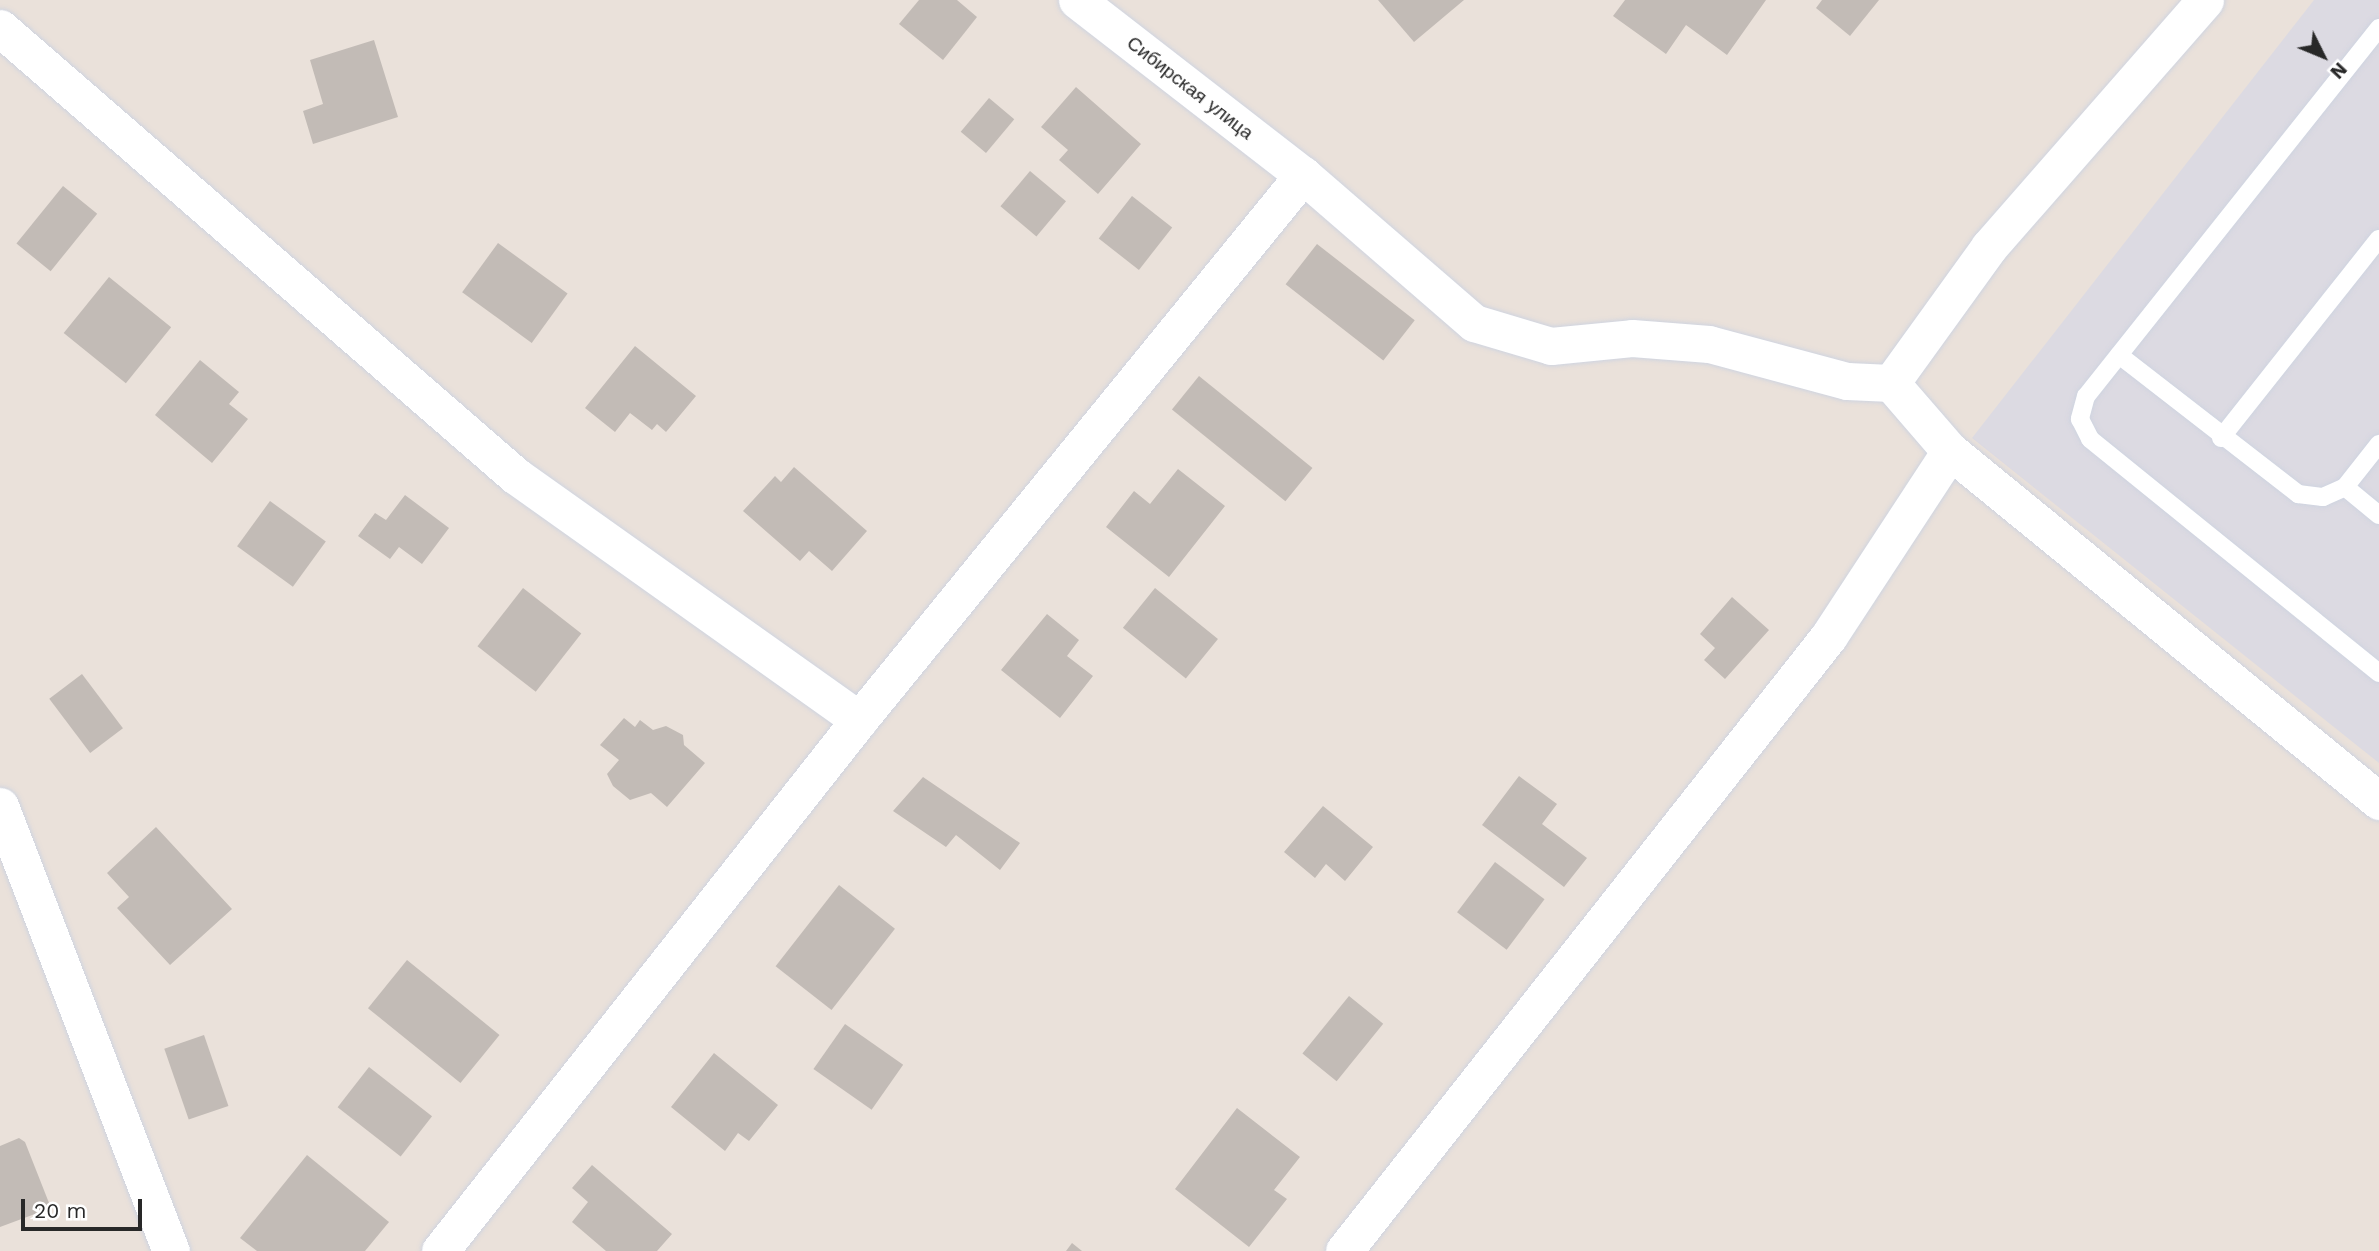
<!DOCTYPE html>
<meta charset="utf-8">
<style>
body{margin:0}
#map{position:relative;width:2379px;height:1251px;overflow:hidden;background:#eae1da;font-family:"Work Sans",sans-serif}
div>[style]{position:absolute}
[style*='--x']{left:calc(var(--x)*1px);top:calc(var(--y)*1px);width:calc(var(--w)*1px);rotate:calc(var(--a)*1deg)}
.industrial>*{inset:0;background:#dcdae2}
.building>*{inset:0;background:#c2bbb6;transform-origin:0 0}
.roads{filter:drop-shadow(0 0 2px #cfd4e0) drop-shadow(0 0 2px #cfd4e0)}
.lane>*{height:18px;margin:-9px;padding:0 9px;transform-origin:9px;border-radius:9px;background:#fff}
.street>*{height:37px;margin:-18.5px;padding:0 18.5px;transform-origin:18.5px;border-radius:18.5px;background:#fff}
span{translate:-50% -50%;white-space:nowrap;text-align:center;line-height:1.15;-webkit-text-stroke:6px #fff;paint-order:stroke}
.street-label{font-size:19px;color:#282828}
.north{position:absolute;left:2288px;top:21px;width:70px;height:70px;-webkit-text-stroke:5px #fff;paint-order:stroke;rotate:133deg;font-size:19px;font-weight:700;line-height:28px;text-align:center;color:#282828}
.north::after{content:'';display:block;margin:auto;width:24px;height:32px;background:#282828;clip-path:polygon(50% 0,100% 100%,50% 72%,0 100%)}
.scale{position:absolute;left:21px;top:1199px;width:121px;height:32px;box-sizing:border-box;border:4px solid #282828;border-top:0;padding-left:9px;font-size:21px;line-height:24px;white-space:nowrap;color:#282828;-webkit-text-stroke:5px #fff;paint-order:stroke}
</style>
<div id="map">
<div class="industrial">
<div style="clip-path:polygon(2314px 0,2379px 0,2379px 763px,1972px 438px)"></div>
</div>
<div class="building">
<div style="clip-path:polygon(919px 0,957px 0,977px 17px,943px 60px,899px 24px)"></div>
<div style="clip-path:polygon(1378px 0,1464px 0,1414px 42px)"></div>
<div style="clip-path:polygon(1625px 0,1766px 0,1727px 55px,1686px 25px,1666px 54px,1613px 16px)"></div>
<div style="clip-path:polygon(1822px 0,1879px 0,1850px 36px,1816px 8px)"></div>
<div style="clip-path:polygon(374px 40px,398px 117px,313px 144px,303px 111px,323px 104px,310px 60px)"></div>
<div style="clip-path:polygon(1076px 87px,1141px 144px,1098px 194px,1059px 160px,1068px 150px,1041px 127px)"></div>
<div style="left:989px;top:98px;width:33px;height:44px;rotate:40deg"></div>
<div style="left:1030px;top:171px;width:47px;height:46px;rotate:40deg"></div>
<div style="left:63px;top:186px;width:44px;height:74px;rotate:39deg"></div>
<div style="left:1132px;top:196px;width:51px;height:54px;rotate:38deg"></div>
<div style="left:498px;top:243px;width:86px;height:61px;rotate:36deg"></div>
<div style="left:1317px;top:244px;width:124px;height:51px;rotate:38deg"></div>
<div style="left:109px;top:277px;width:80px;height:72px;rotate:39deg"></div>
<div style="clip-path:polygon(635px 346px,696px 396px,666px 432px,657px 424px,652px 430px,630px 413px,615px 432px,585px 408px)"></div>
<div style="clip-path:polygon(200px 360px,239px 392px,229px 404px,248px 419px,212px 463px,155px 415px)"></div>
<div style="left:1199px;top:376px;width:146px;height:43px;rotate:39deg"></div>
<div style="clip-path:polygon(794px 467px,867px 531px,832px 571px,809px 551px,800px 561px,743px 511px,775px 476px,781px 482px)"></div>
<div style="clip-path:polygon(1178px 469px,1225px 506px,1169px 577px,1106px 527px,1134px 491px,1150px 504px)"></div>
<div style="clip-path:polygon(405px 495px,449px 528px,422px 564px,399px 547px,390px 559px,358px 536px,375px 513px,386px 520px)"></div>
<div style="left:270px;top:501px;width:69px;height:56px;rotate:36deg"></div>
<div style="left:523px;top:588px;width:74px;height:74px;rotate:38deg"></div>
<div style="left:1155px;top:588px;width:81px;height:51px;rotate:39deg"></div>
<div style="clip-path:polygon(1732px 597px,1769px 630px,1725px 679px,1704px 660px,1715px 648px,1700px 634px)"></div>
<div style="clip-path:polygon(1047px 614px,1079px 640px,1067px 656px,1093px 676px,1060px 718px,1001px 670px)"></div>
<div style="left:82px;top:674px;width:68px;height:41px;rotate:53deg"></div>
<div style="clip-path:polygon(624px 718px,635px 727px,640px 720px,653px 730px,666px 726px,683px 735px,684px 745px,705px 763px,667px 807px,651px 793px,630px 800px,613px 786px,607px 774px,619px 760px,600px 745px)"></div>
<div style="clip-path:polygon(1519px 776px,1557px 804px,1542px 824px,1587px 858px,1564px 887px,1482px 825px)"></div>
<div style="clip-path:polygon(923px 777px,1020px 843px,1000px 870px,956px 835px,946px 847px,893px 811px)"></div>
<div style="clip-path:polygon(1323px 806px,1373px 847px,1345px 881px,1326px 864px,1315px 878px,1284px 852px)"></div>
<div style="clip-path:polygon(156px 827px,232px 909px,170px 965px,117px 908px,129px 897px,107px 873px)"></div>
<div style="left:1495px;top:862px;width:62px;height:63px;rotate:37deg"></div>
<div style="left:839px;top:885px;width:71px;height:103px;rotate:38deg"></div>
<div style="left:407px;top:960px;width:119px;height:62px;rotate:39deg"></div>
<div style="left:1349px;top:996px;width:44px;height:74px;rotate:39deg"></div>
<div style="left:845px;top:1024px;width:71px;height:55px;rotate:35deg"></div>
<div style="left:204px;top:1035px;width:75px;height:42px;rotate:71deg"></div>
<div style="clip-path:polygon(714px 1053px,778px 1105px,749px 1141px,738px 1133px,725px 1151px,671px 1107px)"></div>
<div style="left:369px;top:1067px;width:80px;height:51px;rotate:38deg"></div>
<div style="clip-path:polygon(1237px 1108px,1300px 1157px,1274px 1190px,1287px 1199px,1249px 1247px,1175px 1189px)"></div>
<div style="clip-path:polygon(19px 1138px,25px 1142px,51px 1208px,0 1227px,0 1146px)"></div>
<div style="clip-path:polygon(307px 1155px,389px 1222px,365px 1251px,257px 1251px,240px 1238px)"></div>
<div style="clip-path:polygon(592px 1165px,672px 1234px,657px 1251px,606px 1251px,572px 1222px,588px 1202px,572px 1188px)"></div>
<div style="clip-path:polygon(1072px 1243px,1082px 1251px,1066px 1251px)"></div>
</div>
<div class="roads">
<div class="lane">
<div style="--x:2379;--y:28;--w:470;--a:128.5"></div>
<div style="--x:2086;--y:396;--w:24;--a:105"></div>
<div style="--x:2080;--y:419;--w:22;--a:63"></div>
<div style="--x:2090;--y:439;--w:372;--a:39"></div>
<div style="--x:2119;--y:355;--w:227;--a:37.8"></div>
<div style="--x:2298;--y:494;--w:25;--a:7"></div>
<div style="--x:2323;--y:497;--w:24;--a:-24"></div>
<div style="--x:2345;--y:487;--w:55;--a:-51.7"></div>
<div style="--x:2221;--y:438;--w:254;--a:-51.6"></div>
<div style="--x:2345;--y:487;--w:44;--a:39.5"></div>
</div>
<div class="street">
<div style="--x:1077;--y:0;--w:286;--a:37.8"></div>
<div style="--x:0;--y:28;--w:683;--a:40.97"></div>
<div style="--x:516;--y:476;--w:421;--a:35.4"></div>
<div style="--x:859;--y:720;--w:703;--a:-50.83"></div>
<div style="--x:1303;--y:175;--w:226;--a:40.9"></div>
<div style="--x:1474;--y:323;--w:80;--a:16.6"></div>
<div style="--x:1551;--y:346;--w:81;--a:-5.6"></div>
<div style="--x:1632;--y:338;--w:77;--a:4.5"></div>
<div style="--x:1709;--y:344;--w:143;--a:15"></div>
<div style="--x:1847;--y:381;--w:44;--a:2.6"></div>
<div style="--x:1891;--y:383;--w:168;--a:-54.2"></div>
<div style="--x:1989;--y:247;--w:328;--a:-48.8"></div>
<div style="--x:1891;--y:383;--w:90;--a:49.1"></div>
<div style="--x:1950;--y:451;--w:554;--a:39.21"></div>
<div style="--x:0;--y:806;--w:477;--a:69"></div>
<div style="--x:440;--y:1251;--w:676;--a:-51.72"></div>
<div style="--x:1344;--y:1251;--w:783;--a:-51.74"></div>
<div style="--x:1829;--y:636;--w:221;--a:-56.8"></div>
</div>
</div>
<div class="street-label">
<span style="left:1190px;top:88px;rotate:38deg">Сибирская улица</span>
</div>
<div class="north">N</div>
<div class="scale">20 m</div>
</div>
